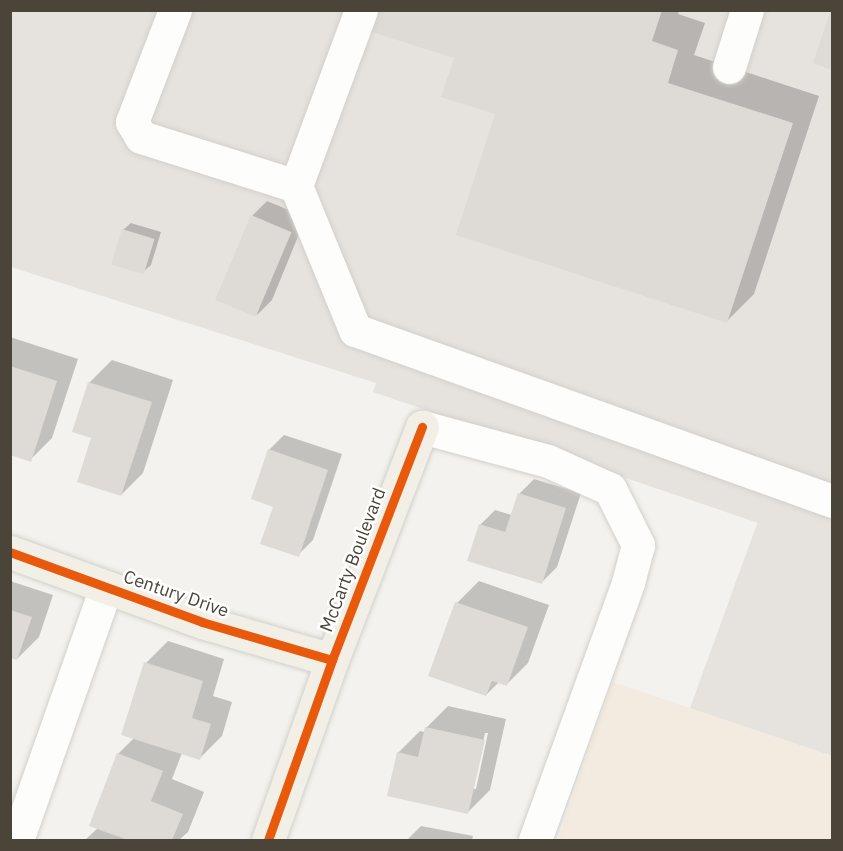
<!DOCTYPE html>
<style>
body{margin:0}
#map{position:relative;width:843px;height:851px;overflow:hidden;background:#f4f2ee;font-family:"IBM Plex Sans",sans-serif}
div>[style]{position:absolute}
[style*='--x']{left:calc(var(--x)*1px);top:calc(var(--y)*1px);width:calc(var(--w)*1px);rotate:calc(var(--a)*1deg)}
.commercial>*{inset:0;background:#f3ebdf}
.industrial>*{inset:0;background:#e6e2de}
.parking>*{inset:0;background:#e6e3df}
.shadow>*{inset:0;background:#0003}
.building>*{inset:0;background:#dedbd6;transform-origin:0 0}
.roads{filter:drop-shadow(0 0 2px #d2d0cb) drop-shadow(0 0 2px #d2d0cb)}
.minor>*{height:33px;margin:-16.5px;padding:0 16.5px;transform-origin:16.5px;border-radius:16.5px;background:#fdfdfc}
.major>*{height:33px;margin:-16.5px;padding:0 16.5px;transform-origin:16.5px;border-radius:16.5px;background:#f2efe6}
.cycleway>*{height:9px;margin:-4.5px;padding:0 4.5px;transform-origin:4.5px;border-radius:4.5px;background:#e8590c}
span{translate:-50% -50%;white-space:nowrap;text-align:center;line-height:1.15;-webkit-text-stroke:5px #fff;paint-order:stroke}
.street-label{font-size:18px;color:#4b4439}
.frame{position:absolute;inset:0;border:12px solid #4b4439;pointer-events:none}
</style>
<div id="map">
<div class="commercial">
<div style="clip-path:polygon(613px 682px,832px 756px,832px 840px,558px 840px)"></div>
</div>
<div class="industrial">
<div style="clip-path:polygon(11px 11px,832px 11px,832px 548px,373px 392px,376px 383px,11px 267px)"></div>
</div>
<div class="parking">
<div style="clip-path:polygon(832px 339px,832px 438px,801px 428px)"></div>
<div style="clip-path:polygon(758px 521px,832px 548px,832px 756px,690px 708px)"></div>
</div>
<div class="shadow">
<div style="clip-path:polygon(377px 10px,679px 10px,678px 14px,705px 23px,694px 55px,819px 96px,754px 294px,727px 321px,497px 113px,456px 57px)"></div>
<div style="clip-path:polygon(832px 10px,832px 68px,815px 62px)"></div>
<div style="clip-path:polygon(267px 201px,306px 217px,272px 300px,257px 315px,252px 216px)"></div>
<div style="clip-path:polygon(131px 223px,161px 232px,151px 265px,143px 272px,123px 230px)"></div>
<div style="clip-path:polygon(10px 337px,78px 359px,52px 438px,30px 460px,10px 454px)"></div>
<div style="clip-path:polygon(112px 360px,173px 380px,143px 473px,121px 495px,93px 437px,74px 431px,90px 382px)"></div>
<div style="clip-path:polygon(284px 435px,342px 454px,313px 540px,298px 555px,275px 506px,269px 450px)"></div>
<div style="clip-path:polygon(534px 479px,581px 493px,557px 567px,542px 582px,480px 525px,495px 510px,512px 515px,519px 494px)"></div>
<div style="clip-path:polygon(10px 581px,53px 595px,39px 637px,17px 659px,10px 656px)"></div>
<div style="clip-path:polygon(479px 581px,549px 605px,528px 663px,506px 685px,499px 682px,486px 695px,430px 675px,457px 603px)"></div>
<div style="clip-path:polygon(168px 641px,224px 659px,213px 696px,232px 702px,222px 736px,200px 758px,182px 753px,172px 779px,204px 792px,188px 832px,179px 840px,85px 840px,98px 828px,118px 754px,134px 738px,146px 663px)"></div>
<div style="clip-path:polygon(evenodd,448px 706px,506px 719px,490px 790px,468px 812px,398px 753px,420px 731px,425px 732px,426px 728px,448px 706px,485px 733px,488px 733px,476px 789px,473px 789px,485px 733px)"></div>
<div style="clip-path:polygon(421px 826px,473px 836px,472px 840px,407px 840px)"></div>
</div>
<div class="building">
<div style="clip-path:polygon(376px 10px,662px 10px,652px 41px,678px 50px,668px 83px,793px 123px,727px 323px,456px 235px,495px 114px,441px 97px,454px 58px,369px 31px)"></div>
<div style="clip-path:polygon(831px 10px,832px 10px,832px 70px,813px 63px)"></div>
<div style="left:251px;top:215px;width:44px;height:92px;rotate:23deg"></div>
<div style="left:122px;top:229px;width:34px;height:37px;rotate:17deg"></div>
<div style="clip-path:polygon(10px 366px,57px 381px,31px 462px,10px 455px)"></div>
<div style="clip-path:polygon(88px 382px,152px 402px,121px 496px,77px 482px,91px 438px,72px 432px)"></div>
<div style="clip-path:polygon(268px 449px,328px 470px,299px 557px,260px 544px,273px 507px,251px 499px)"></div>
<div style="clip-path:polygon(518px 493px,566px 508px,542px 584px,467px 561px,479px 524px,505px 532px)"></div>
<div style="clip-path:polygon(455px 602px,528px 627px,507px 686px,492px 681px,486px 696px,428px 676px)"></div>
<div style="clip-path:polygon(10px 610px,32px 617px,17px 660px,10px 658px)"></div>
<div style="clip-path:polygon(144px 662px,203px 681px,192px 718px,211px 724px,200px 760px,121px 735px)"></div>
<div style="clip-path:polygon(425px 727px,485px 740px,468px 814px,387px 796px,397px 752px,418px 757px)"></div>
<div style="clip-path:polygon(117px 753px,163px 771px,151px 801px,183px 814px,172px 840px,128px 840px,89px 826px)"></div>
</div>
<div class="roads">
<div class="minor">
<div style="--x:175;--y:10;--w:120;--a:111"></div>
<div style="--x:132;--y:122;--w:17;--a:59"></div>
<div style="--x:141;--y:137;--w:163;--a:17.5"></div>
<div style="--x:361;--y:10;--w:188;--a:110.3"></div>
<div style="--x:296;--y:186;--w:156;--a:67.7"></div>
<div style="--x:355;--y:330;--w:507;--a:19.72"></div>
<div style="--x:729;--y:67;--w:60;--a:-72.5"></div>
<div style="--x:422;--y:427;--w:131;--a:15.1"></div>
<div style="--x:548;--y:461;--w:68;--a:24.3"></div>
<div style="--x:610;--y:489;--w:63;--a:63.4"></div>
<div style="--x:638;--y:545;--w:39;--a:105"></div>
<div style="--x:628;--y:583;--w:273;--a:109.9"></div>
<div style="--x:17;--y:840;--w:268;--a:-70.6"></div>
</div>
<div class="major">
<div style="--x:10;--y:552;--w:204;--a:20"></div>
<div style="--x:202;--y:622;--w:135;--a:16.3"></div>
<div style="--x:268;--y:840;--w:191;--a:-70.4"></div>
<div style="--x:332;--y:660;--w:250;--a:-68.9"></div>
</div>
</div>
<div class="cycleway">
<div style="--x:10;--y:552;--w:204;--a:20"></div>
<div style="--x:202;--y:622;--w:135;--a:16.3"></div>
<div style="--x:268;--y:840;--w:191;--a:-70.4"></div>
<div style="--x:332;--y:660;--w:250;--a:-68.9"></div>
</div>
<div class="street-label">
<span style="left:353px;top:560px;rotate:-69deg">McCarty Boulevard</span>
<span style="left:176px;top:594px;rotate:19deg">Century Drive</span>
</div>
<div class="frame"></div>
</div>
